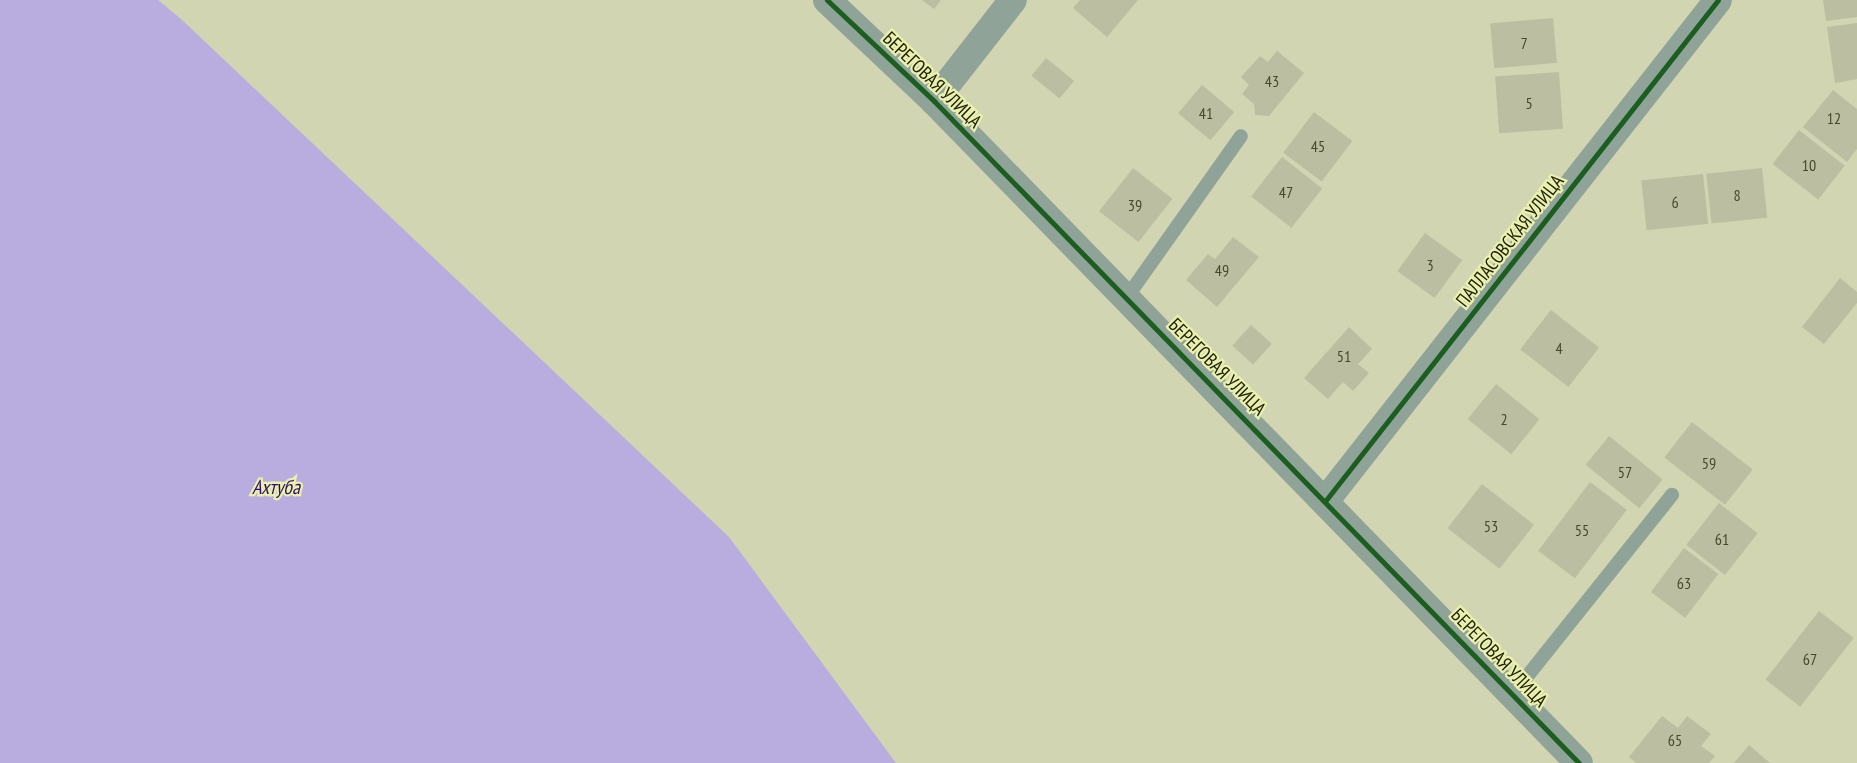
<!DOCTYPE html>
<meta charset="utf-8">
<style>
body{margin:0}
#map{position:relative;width:1857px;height:763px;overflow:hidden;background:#d1d5b1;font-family:"PT Sans Narrow",sans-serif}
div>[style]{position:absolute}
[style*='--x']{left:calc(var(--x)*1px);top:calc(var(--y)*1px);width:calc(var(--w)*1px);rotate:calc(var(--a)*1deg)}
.water>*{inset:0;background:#b8adde}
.building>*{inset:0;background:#bbbea1;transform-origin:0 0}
.lane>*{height:14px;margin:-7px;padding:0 7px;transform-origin:7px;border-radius:7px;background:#90a398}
.street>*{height:28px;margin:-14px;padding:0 14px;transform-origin:14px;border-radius:14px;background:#90a398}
.cycleway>*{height:5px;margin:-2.5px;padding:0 2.5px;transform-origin:2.5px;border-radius:2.5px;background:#1b5e20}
span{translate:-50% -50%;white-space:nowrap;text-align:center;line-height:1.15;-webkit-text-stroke:4.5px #eaf1ae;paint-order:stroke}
.number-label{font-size:16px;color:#46482d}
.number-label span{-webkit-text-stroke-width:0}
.street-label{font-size:19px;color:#1e1f05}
.water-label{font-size:20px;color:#340f6e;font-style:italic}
</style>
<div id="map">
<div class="water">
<div style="clip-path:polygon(0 0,158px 0,181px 19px,729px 537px,896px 763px,0 763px)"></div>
</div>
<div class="building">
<div style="clip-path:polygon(922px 0,941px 0,934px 9px)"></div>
<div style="clip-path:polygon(1080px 0,1138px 0,1107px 37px,1073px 8px)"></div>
<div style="clip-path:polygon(1823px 0,1857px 0,1857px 17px,1826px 21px)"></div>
<div style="left:1553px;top:18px;width:45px;height:63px;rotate:85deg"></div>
<div style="clip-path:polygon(1857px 23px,1857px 79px,1835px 83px,1827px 27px)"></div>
<div style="clip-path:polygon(1277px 51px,1304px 73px,1269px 116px,1255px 115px,1254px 104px,1242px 94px,1249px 85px,1241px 77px,1260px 56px,1268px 62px)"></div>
<div style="left:1046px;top:58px;width:36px;height:23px;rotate:39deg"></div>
<div style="left:1559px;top:72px;width:57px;height:64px;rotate:86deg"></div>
<div style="left:1202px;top:85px;width:42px;height:37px;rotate:40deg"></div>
<div style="clip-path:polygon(1833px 90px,1857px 109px,1857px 149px,1847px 162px,1803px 127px)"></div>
<div style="left:1314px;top:112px;width:48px;height:51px;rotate:37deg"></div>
<div style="left:1799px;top:130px;width:58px;height:43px;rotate:38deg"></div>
<div style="left:1282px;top:157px;width:51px;height:50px;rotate:38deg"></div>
<div style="left:1133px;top:168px;width:50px;height:55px;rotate:38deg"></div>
<div style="left:1762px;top:168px;width:50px;height:56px;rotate:84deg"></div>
<div style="left:1703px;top:174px;width:50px;height:62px;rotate:84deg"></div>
<div style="left:1425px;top:233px;width:46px;height:47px;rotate:36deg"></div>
<div style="clip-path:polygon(1233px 237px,1259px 257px,1217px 307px,1186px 280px,1208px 254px,1215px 259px)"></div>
<div style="clip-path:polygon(1840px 278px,1857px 292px,1857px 303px,1824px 344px,1802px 327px)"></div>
<div style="left:1551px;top:310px;width:61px;height:50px;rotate:38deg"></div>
<div style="left:1251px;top:325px;width:28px;height:28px;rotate:42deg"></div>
<div style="clip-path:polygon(1349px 327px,1372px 349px,1358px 364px,1369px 373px,1353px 391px,1343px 382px,1328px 399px,1304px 378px)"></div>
<div style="left:1496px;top:384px;width:56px;height:45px;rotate:39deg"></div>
<div style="left:1692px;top:422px;width:77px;height:45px;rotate:38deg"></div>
<div style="left:1609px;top:436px;width:69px;height:37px;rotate:39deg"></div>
<div style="left:1590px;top:482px;width:46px;height:86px;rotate:37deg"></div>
<div style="left:1482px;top:484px;width:66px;height:56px;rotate:38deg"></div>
<div style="left:1719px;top:503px;width:49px;height:53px;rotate:38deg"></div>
<div style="left:1684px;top:548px;width:43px;height:55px;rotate:37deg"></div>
<div style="left:1819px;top:611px;width:44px;height:87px;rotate:38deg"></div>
<div style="clip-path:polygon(1662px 716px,1678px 728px,1687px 716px,1711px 734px,1701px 746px,1715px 756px,1709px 763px,1636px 763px,1629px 757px)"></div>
<div style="clip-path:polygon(1749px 745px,1770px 763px,1734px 763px)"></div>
</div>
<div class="lane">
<div style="--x:1127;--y:297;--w:197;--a:-54.7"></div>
<div style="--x:1513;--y:694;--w:255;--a:-51.4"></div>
</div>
<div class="street">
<div style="--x:827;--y:0;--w:147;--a:43.3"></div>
<div style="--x:934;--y:101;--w:924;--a:45.75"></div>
<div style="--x:934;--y:101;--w:128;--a:-52"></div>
<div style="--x:1326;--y:500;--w:635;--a:-51.9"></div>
</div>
<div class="cycleway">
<div style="--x:827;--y:0;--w:147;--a:43.3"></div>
<div style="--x:934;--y:101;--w:924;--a:45.75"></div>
<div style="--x:1326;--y:500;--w:635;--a:-51.9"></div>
</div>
<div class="number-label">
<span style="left:1524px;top:43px">7</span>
<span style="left:1272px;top:81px">43</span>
<span style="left:1529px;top:103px">5</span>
<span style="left:1206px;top:113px">41</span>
<span style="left:1834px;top:118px">12</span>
<span style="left:1318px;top:146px">45</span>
<span style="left:1809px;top:165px">10</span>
<span style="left:1286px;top:192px">47</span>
<span style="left:1737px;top:195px">8</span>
<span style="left:1675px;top:202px">6</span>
<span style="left:1135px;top:205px">39</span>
<span style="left:1430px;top:265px">3</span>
<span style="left:1222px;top:270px">49</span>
<span style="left:1559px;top:348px">4</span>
<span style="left:1344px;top:356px">51</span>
<span style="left:1504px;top:419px">2</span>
<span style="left:1709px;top:463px">59</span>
<span style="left:1625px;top:472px">57</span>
<span style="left:1491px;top:526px">53</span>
<span style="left:1582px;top:530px">55</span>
<span style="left:1722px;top:539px">61</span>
<span style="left:1684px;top:583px">63</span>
<span style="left:1810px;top:659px">67</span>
<span style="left:1675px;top:740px">65</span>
</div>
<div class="street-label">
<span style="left:932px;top:80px;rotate:44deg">БЕРЕГОВАЯ УЛИЦА</span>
<span style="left:1510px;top:241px;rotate:-52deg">ПАЛЛАСОВСКАЯ УЛИЦА</span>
<span style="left:1217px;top:367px;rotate:45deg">БЕРЕГОВАЯ УЛИЦА</span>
<span style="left:1499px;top:658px;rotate:46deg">БЕРЕГОВАЯ УЛИЦА</span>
</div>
<div class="water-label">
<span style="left:276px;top:487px">Ахтуба</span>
</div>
</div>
